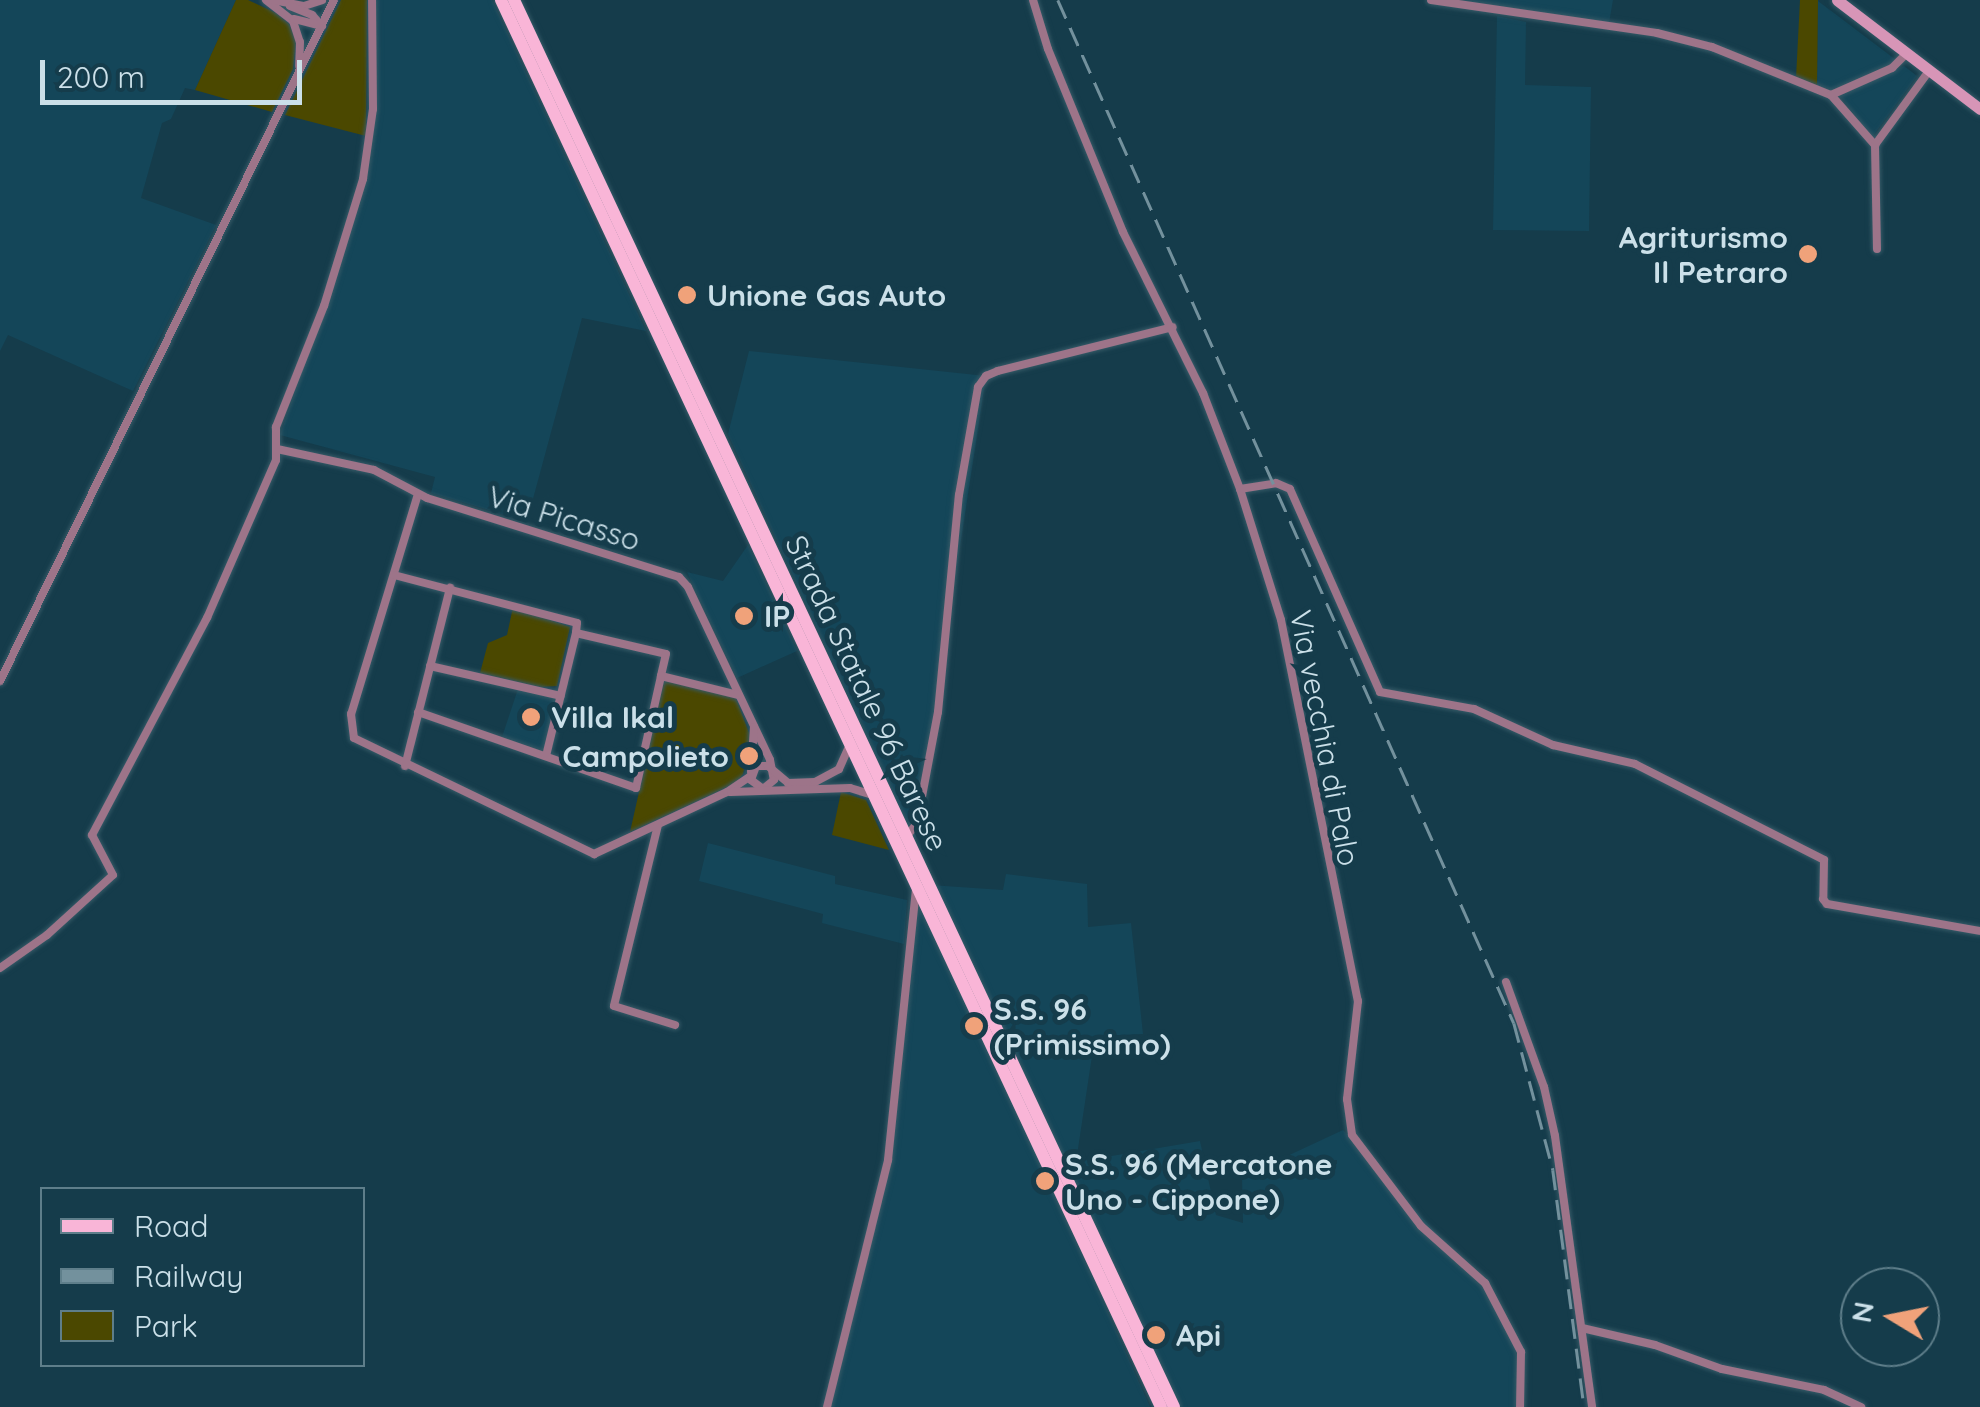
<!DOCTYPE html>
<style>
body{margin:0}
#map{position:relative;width:1980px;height:1407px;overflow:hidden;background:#153c4b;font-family:Quicksand,sans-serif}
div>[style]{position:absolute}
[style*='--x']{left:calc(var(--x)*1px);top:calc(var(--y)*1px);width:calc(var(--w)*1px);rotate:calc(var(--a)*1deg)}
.built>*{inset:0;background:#144659}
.green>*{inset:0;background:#4b4800}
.roads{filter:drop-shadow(0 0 2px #365a67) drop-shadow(0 0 2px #365a67)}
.street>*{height:8px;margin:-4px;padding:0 4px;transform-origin:4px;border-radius:4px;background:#9d7489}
.secondary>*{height:11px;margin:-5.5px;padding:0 5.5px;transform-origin:5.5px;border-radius:5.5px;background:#d795b7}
.primary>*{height:12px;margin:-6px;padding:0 6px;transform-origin:6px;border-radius:6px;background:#f9b5d7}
.rail>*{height:2.5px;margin-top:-1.25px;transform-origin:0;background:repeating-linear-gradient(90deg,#73919d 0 20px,transparent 0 30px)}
.dots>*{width:28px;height:28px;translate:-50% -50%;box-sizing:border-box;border:5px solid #153c4b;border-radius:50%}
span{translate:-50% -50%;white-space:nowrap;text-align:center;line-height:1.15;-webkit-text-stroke:10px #153c4b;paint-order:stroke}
.poi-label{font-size:30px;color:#cbe0e9;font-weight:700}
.right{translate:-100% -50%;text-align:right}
.left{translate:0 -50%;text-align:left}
.street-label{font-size:30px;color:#cbe0e9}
.legend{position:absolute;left:40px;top:1187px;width:325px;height:180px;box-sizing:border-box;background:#153c4b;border:2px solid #5e7e8a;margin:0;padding:12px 18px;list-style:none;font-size:30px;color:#cbe0e9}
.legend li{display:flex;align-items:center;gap:20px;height:50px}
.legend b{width:50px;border:2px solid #5e7e8a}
.north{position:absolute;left:1840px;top:1267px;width:100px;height:100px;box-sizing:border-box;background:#153c4b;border:2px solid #5e7e8a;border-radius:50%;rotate:280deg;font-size:28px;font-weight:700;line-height:40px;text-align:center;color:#cbe0e9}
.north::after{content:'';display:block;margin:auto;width:35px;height:45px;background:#f0a27a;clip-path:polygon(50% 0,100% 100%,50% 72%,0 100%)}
.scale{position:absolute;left:40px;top:60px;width:262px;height:45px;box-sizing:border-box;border:5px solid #cbe0e9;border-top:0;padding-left:12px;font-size:30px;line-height:35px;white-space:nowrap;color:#cbe0e9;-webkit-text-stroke:8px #153c4b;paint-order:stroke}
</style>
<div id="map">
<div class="built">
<div style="clip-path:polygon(0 0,236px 0,195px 90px,185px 88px,171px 119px,162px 123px,141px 198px,216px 225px,133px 391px,8px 335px,0 351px)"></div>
<div style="clip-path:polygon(376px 0,492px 0,646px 331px,582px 318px,527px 521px,431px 493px,435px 477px,280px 435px,362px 198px,375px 121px)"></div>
<div style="clip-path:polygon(1455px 0,1613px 0,1609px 23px)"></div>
<div style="clip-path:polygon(1818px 1px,1896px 60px,1891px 66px,1834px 91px,1817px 86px)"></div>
<div style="clip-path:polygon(1497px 16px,1526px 22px,1525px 85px,1591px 87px,1589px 231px,1493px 230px)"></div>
<div style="clip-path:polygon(1904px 66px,1917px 76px,1872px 137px,1839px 94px)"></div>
<div style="clip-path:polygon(749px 351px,986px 376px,915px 842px,728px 434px)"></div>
<div style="clip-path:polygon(748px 545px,797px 651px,737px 678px,687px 572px,723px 581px)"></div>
<div style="clip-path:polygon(518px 689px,557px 698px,544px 751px,502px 737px)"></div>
<div style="clip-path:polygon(708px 843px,835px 876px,835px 884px,907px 900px,904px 944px,822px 923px,823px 914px,699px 881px)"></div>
<div style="clip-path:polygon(1006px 874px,1087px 884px,1088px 927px,1131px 923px,1143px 1034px,1095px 1036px,1076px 1162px,1200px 1141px,1216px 1215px,1243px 1223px,1242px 1177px,1343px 1130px,1466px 1266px,1506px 1318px,1521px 1369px,1518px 1407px,1176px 1407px,932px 919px,1150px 1407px,827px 1407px,888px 1160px,916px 884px,1003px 890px)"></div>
</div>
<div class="green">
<div style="clip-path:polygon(236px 0,248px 0,276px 13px,289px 24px,296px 41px,293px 69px,272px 112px,195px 90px)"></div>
<div style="clip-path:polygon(341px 0,367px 0,366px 136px,285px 115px)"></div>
<div style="clip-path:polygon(1800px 0,1818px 0,1817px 86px,1796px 78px)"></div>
<div style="clip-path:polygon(513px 607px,570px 627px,557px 686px,541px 687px,480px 673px,488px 643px,507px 635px)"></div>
<div style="clip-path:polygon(664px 681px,735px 696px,751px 738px,743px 774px,736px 783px,630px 832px)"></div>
<div style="clip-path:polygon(841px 792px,866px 800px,889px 850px,832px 835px)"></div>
</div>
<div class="roads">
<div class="street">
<div style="--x:266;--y:0;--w:34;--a:38"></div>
<div style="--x:293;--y:21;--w:22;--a:72"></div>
<div style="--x:300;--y:42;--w:24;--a:92"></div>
<div style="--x:273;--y:0;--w:32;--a:11"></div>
<div style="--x:304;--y:6;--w:19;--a:-18"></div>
<div style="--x:1033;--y:0;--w:51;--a:73"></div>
<div style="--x:1048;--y:49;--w:198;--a:67.7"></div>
<div style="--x:1123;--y:232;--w:180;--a:63.6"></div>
<div style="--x:1203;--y:393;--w:103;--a:68.9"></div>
<div style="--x:1240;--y:489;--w:137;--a:72.6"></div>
<div style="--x:1281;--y:620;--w:389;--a:78.6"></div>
<div style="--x:1358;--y:1001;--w:99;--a:96.4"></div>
<div style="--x:1347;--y:1099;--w:36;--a:82"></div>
<div style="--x:1352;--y:1135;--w:114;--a:52.8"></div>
<div style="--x:1421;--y:1226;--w:86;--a:41.7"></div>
<div style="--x:1485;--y:1283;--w:78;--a:62.4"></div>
<div style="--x:1521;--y:1352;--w:55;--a:91"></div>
<div style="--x:1431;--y:0;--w:228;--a:8.3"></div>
<div style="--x:1657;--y:33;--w:57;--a:14.3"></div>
<div style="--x:1712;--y:47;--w:128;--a:22"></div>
<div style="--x:1831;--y:95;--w:67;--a:48.7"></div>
<div style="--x:1875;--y:145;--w:104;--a:88.9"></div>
<div style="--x:290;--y:6;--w:24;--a:22"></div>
<div style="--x:312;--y:15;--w:15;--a:48"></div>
<div style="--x:322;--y:26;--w:29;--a:-166"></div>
<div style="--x:1831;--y:95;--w:67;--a:-23.9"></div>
<div style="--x:1892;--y:68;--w:20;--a:-45"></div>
<div style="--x:1875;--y:145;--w:92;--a:-53.9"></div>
<div style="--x:277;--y:449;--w:99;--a:12.2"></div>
<div style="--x:374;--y:470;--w:60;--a:27.8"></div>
<div style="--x:427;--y:498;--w:264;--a:17.4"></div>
<div style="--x:679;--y:577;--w:13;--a:48"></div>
<div style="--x:688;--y:587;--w:191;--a:64.6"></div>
<div style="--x:770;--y:760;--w:20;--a:79"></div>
<div style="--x:774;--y:780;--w:14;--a:141"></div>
<div style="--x:1240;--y:489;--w:36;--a:-9"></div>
<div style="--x:1276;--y:483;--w:15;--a:23"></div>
<div style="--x:1290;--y:489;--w:222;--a:66.1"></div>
<div style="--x:1380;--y:692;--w:96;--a:10.3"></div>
<div style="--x:1474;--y:709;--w:87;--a:24.5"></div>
<div style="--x:1553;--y:745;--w:84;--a:13"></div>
<div style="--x:1635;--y:764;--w:212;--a:26.9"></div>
<div style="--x:1824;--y:860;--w:39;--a:91"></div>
<div style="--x:1823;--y:899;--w:6;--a:51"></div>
<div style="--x:1827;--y:904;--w:155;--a:10"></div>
<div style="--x:418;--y:494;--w:230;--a:106.9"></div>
<div style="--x:351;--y:714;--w:24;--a:83"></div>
<div style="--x:354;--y:738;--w:267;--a:25.8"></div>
<div style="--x:594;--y:854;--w:147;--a:-25"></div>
<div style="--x:727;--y:792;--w:29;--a:-34"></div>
<div style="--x:394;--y:575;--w:189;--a:14.7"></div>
<div style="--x:577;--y:623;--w:10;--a:96"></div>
<div style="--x:576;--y:633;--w:92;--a:13.1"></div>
<div style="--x:666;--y:654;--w:23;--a:103"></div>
<div style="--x:661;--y:676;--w:79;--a:13.9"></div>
<div style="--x:430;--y:666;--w:134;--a:12.9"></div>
<div style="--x:0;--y:681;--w:758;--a:-63.87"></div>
<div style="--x:418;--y:712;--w:231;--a:19.2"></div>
<div style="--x:636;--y:788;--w:115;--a:-77.4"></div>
<div style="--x:546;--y:756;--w:127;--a:-76.3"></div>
<div style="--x:405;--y:766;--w:184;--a:-75.8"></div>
<div style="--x:751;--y:772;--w:45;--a:-86.2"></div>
<div style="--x:763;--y:789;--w:15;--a:-143"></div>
<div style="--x:751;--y:780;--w:15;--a:-70"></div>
<div style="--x:756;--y:766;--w:12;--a:0"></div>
<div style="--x:768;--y:766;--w:26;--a:40"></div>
<div style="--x:788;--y:783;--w:27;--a:-2"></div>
<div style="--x:815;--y:782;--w:27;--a:-28"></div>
<div style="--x:839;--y:769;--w:22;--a:-66"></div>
<div style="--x:731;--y:792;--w:119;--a:-1.9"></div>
<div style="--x:850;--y:788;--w:21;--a:17"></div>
<div style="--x:658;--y:825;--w:186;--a:103.7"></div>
<div style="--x:614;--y:1006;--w:64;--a:17.3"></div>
<div style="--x:907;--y:836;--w:16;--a:-52"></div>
<div style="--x:917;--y:823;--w:113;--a:-79.3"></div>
<div style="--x:938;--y:712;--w:218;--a:-84.5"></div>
<div style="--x:959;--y:495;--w:110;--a:-80"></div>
<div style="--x:978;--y:387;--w:14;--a:-54"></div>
<div style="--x:986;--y:376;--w:13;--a:-23"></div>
<div style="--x:998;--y:371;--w:180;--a:-14.1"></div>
<div style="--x:0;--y:968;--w:57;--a:-35.1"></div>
<div style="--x:47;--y:935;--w:89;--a:-42.3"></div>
<div style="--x:113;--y:875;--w:45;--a:-117.7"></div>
<div style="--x:92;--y:835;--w:246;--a:-62.1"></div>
<div style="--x:207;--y:618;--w:172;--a:-66.4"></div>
<div style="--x:276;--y:460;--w:33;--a:-90"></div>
<div style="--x:276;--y:427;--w:130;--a:-68.4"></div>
<div style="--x:324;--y:306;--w:133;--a:-72.9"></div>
<div style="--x:363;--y:179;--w:71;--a:-81.9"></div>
<div style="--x:373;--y:109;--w:109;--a:-90.5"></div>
<div style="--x:1506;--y:982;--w:112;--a:70.1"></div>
<div style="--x:1544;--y:1087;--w:50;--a:77.3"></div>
<div style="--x:1555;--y:1136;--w:274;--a:82.2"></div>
<div style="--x:1582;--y:1328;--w:75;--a:13.1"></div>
<div style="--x:1655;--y:1345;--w:71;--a:19.7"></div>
<div style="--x:1722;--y:1369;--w:104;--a:11.6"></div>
<div style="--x:1824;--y:1390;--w:41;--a:24.7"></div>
<div style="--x:827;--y:1407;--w:254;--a:-76.1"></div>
<div style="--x:888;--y:1160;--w:271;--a:-84.1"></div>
</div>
<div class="secondary">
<div style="--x:1837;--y:0;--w:180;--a:37.3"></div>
</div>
<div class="primary">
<div style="--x:501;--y:0;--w:1554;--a:64.87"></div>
<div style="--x:514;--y:0;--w:1554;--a:64.87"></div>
</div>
</div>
<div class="rail">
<div style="--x:1058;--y:0;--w:1120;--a:65.98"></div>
<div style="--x:1514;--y:1023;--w:152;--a:75.1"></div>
<div style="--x:1553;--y:1170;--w:239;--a:82.5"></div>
</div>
<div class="dots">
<div style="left:1808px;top:254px;background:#f0a27a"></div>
<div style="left:687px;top:295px;background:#f0a27a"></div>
<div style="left:744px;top:616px;background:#f0a27a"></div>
<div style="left:531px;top:717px;background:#f0a27a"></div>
<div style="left:749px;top:756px;background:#f0a27a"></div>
<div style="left:974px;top:1026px;background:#f0a27a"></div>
<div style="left:1045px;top:1181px;background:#f0a27a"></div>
<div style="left:1156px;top:1335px;background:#f0a27a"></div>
</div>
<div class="poi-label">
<span class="right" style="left:1788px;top:254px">Agriturismo<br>Il Petraro</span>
<span class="left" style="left:707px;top:295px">Unione Gas Auto</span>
<span class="left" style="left:764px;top:616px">IP</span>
<span class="left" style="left:551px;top:717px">Villa Ikal</span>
<span class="right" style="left:729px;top:756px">Campolieto</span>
<span class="left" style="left:994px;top:1026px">S.S. 96<br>(Primissimo)</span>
<span class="left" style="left:1065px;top:1181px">S.S. 96 (Mercatone<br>Uno - Cippone)</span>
<span class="left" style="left:1176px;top:1335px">Api</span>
</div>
<div class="street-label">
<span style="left:564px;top:518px;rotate:17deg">Via Picasso</span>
<span style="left:867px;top:693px;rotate:65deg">Strada Statale 96 Barese</span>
<span style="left:1325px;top:738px;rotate:79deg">Via vecchia di Palo</span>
</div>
<ul class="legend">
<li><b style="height:12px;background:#f9b5d7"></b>Road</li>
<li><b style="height:12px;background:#73919d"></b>Railway</li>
<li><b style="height:28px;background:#4b4800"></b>Park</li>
</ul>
<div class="north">N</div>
<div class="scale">200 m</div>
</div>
